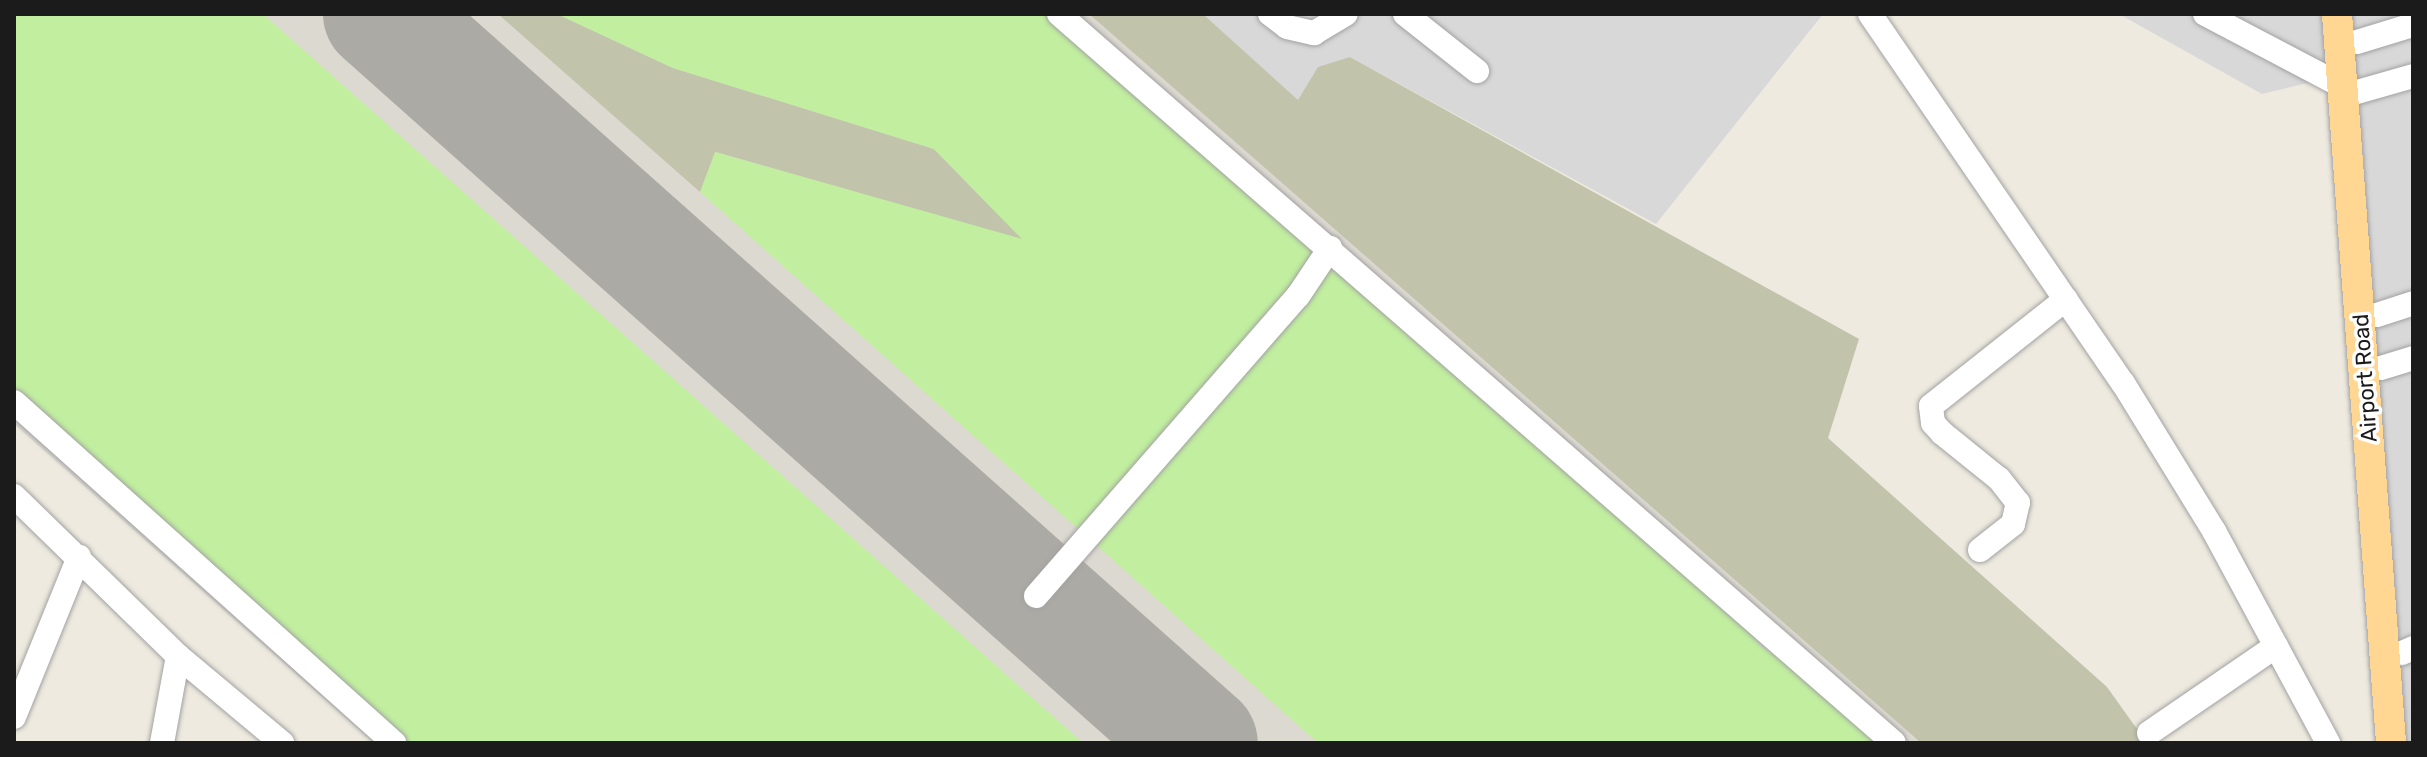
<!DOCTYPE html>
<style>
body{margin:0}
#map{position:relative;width:2427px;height:757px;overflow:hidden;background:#eeeadf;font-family:Rubik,sans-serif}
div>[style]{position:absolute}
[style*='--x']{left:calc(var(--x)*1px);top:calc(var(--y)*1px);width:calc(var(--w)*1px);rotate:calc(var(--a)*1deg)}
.residential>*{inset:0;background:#d9d8d8}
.airport>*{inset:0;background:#dcd9d1}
.construction>*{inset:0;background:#c1c3aa}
.grass>*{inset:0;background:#c1ee9f}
.runway>*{height:116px;margin:-58px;padding:0 58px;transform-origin:58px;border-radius:58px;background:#acaaa4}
.roads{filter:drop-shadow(0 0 2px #a2a2a2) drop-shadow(0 0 2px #a2a2a2)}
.minor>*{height:24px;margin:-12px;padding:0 12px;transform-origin:12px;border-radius:12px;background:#fff}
.major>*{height:30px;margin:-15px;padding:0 15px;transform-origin:15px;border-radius:15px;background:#ffd793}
span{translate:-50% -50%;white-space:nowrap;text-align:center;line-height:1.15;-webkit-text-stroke:7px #fff;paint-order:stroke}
.street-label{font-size:22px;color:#1b1b1b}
.frame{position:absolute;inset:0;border:16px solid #1b1b1b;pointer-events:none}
</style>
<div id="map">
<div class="residential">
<div style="clip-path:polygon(1203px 14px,1823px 14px,1656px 224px,1350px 57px,1298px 101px)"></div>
<div style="clip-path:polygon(2119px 14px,2413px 14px,2413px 743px,2399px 743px,2352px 72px,2262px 94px)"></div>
</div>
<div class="airport">
<div style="clip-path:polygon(14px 14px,1089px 14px,1921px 743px,374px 743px,14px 424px)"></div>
</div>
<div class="construction">
<div style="clip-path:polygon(498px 14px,557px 14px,673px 68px,934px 149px,1023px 240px,716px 152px,700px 192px)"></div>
<div style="clip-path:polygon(1089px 14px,1203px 14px,1298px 100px,1318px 67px,1350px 57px,1859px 339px,1828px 438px,2107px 687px,2147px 743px,1921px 743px)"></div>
</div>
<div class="grass">
<div style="clip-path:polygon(14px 14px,263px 14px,1083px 743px,406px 743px,14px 394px)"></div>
<div style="clip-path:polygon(557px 14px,1049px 14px,1317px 247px,1310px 268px,1078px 529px,700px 192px,715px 152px,1022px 239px,934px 149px,673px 68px)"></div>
<div style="clip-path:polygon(1329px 262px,1746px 628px,1762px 648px,1781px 657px,1885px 743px,1318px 743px,1094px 543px)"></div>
</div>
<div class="runway">
<div style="--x:381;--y:14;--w:1096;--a:41.67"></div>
</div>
<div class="roads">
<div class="minor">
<div style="--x:1059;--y:14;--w:1108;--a:41.12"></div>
<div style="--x:1270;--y:14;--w:21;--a:37"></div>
<div style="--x:1287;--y:27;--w:28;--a:13"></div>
<div style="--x:1314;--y:33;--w:37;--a:-31"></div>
<div style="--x:1405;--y:14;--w:92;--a:38.4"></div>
<div style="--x:1870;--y:14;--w:447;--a:55.6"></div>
<div style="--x:2123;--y:383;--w:174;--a:58.4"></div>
<div style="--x:2214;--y:531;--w:241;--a:61.7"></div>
<div style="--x:2205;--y:14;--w:155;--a:27.7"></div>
<div style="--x:2357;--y:42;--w:59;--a:-16.9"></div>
<div style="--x:2343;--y:96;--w:73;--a:-15.9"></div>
<div style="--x:2377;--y:315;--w:38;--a:-18"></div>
<div style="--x:2381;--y:368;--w:34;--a:-17"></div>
<div style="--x:14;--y:402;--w:511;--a:41.9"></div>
<div style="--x:14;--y:496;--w:229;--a:44.3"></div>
<div style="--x:178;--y:656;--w:136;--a:39.9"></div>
<div style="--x:1980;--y:550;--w:42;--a:-38.2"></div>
<div style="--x:2013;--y:524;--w:22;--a:-77"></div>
<div style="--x:2018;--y:503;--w:31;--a:-128"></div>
<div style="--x:1999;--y:479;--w:73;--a:-141.1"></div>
<div style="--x:1942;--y:433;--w:13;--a:-132"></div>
<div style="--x:1933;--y:423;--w:17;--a:-97"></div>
<div style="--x:1931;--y:406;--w:172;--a:-38.4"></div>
<div style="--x:1036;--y:596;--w:398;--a:-48.9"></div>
<div style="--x:1298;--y:296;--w:58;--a:-56.3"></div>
<div style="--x:2402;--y:653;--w:12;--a:-24"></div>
<div style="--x:14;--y:717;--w:173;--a:-67.9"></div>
<div style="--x:2149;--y:733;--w:154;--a:-34.4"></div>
<div style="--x:162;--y:743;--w:88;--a:-79.6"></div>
</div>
<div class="major">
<div style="--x:2337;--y:14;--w:731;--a:85.76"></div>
</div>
</div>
<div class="street-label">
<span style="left:2365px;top:378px;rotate:-94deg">Airport Road</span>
</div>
<div class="frame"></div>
</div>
